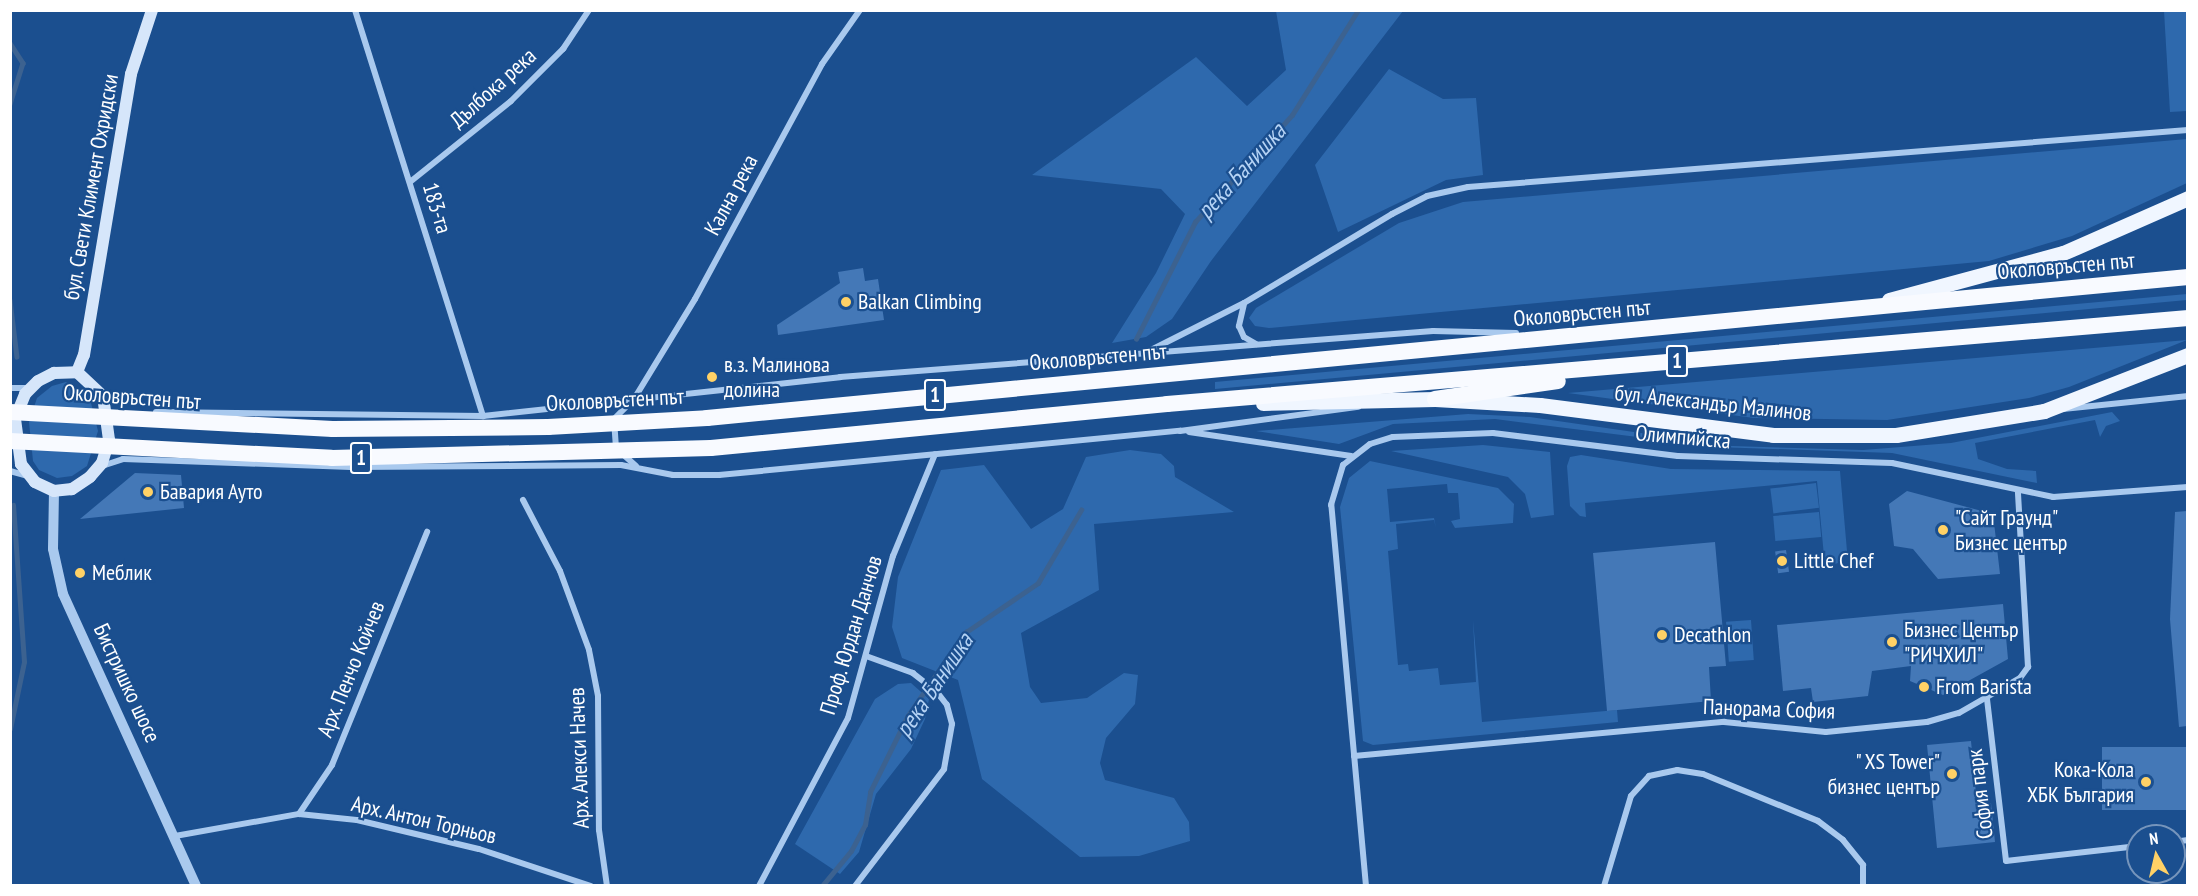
<!DOCTYPE html>
<meta charset="utf-8">
<style>
body{margin:0}
#map{position:relative;width:2198px;height:896px;overflow:hidden;background:#1b4f8f;font-family:"PT Sans Narrow",sans-serif}
div>[style]{position:absolute}
[style*='--x']{left:calc(var(--x)*1px);top:calc(var(--y)*1px);width:calc(var(--w)*1px);rotate:calc(var(--a)*1deg)}
.green>*{inset:0;background:#2e69ad;transform-origin:0 0}
.stream>*{height:4.5px;margin:-2.25px;padding:0 2.25px;transform-origin:2.25px;border-radius:2.25px;background:#3c6290}
.building>*{inset:0;background:#4478b7;transform-origin:0 0}
.minor>*{height:6px;margin:-3px;padding:0 3px;transform-origin:3px;border-radius:3px;background:#a9c9ee}
.tertiary>*{height:10px;margin:-5px;padding:0 5px;transform-origin:5px;border-radius:5px;background:#a9c9ee}
.secondary>*{height:12px;margin:-6px;padding:0 6px;transform-origin:6px;border-radius:6px;background:#d6e6fa}
.primary>*{height:15px;margin:-7.5px;padding:0 7.5px;transform-origin:7.5px;border-radius:7.5px;background:#f0f6ff}
.trunk>*{height:16px;margin:-8px;padding:0 8px;transform-origin:8px;border-radius:8px;background:#f8faff}
.dots>*{width:16px;height:16px;translate:-50% -50%;box-sizing:border-box;border:3px solid #1b4f8f;border-radius:50%}
span{translate:-50% -50%;white-space:nowrap;text-align:center;line-height:1.15;-webkit-text-stroke:4.5px #1b4f8f;paint-order:stroke}
.shield-label span{padding:2px 4px;background:#1b4f8f;border:2px solid;border-radius:4px;-webkit-text-stroke-width:0}
.shield-label{font-size:21px;color:#fff;font-weight:700}
.street-label{font-size:22px;color:#fff}
.poi-label{font-size:22px;color:#fff}
.left{translate:0 -50%;text-align:left}
.right{translate:-100% -50%;text-align:right}
.water-label{font-size:24px;color:#b5d3f5;font-style:italic}
.frame{position:absolute;inset:0;border:12px solid #fff;pointer-events:none}
.north{position:absolute;left:2126px;top:824px;width:60px;height:60px;box-sizing:border-box;background:#1b4f8f;border:2px solid #7695bc;border-radius:50%;rotate:352deg;font-size:16px;font-weight:700;line-height:24px;text-align:center;color:#fff}
.north::after{content:'';display:block;margin:auto;width:21px;height:27px;background:#ffd166;clip-path:polygon(50% 0,100% 100%,50% 72%,0 100%)}
</style>
<div id="map">
<div class="green">
<div style="clip-path:polygon(1276px 11px,1403px 11px,1211px 261px,1172px 319px,1146px 337px,1112px 343px,1156px 273px,1185px 214px,1161px 189px,1032px 175px,1196px 57px,1247px 106px,1286px 70px)"></div>
<div style="clip-path:polygon(2164px 11px,2187px 11px,2187px 111px,2170px 112px)"></div>
<div style="clip-path:polygon(1389px 69px,1443px 99px,1476px 98px,1483px 175px,1446px 180px,1338px 232px,1315px 165px)"></div>
<div style="clip-path:polygon(2187px 139px,2187px 183px,2072px 236px,1989px 261px,1269px 328px,1255px 326px,1249px 318px,1256px 308px,1399px 223px,1463px 202px)"></div>
<div style="clip-path:polygon(2187px 294px,2187px 300px,1215px 389px,1215px 382px)"></div>
<div style="clip-path:polygon(2187px 340px,2069px 387px,2029px 398px,1887px 420px,1754px 418px,1568px 393px)"></div>
<div style="clip-path:polygon(66px 382px,89px 395px,98px 431px,87px 466px,72px 476px,57px 478px,39px 470px,33px 461px,29px 422px,37px 398px,52px 386px)"></div>
<div style="clip-path:polygon(2112px 412px,2120px 421px,2106px 426px,2100px 437px,2095px 420px,1975px 443px,1978px 459px,2007px 469px,2036px 471px,2037px 483px,1892px 453px,1717px 447px,1495px 419px,1393px 424px,1339px 444px,1256px 431px,1468px 414px,1530px 417px,1731px 446px,1863px 450px,1951px 443px)"></div>
<div style="clip-path:polygon(1483px 445px,1550px 452px,1554px 515px,1531px 518px,1525px 494px,1508px 477px,1391px 451px)"></div>
<div style="clip-path:polygon(1130px 450px,1161px 454px,1174px 466px,1175px 477px,1234px 512px,1094px 524px,1099px 590px,1021px 633px,1030px 687px,1041px 703px,1087px 698px,1124px 673px,1138px 675px,1135px 704px,1106px 738px,1100px 763px,1105px 780px,1174px 798px,1189px 822px,1190px 841px,1139px 856px,1080px 857px,982px 779px,958px 680px,902px 658px,892px 627px,898px 577px,941px 470px,984px 465px,1031px 529px,1063px 509px,1086px 457px)"></div>
<div style="clip-path:polygon(1581px 455px,1671px 469px,1840px 471px,1847px 551px,1838px 563px,1825px 567px,1817px 481px,1585px 503px,1586px 517px,1580px 516px,1570px 506px,1567px 466px,1570px 457px)"></div>
<div style="clip-path:polygon(1370px 461px,1498px 488px,1514px 504px,1513px 523px,1455px 528px,1451px 521px,1460px 519px,1458px 493px,1448px 493px,1447px 484px,1387px 489px,1390px 522px,1434px 518px,1436px 528px,1434px 520px,1396px 524px,1398px 549px,1388px 551px,1398px 665px,1408px 664px,1409px 671px,1438px 668px,1440px 685px,1476px 682px,1473px 620px,1482px 722px,1617px 710px,1618px 722px,1373px 745px,1363px 741px,1340px 507px,1349px 478px)"></div>
<div style="left:1816px;top:483px;width:25px;height:46px;rotate:83deg"></div>
<div style="left:1819px;top:512px;width:25px;height:46px;rotate:85deg"></div>
<div style="left:1751px;top:620px;width:40px;height:25px;rotate:86deg"></div>
<div style="clip-path:polygon(911px 683px,929px 699px,925px 719px,911px 749px,876px 794px,859px 852px,840px 874px,795px 844px,875px 699px,898px 684px)"></div>
</div>
<div class="stream">
<div style="--x:10;--y:43;--w:24;--a:57"></div>
<div style="--x:23;--y:63;--w:43;--a:107.6"></div>
<div style="--x:10;--y:300;--w:57;--a:83"></div>
<div style="--x:1136;--y:339;--w:131;--a:-63.2"></div>
<div style="--x:1195;--y:222;--w:144;--a:-47.8"></div>
<div style="--x:1292;--y:115;--w:124;--a:-57.8"></div>
<div style="--x:10;--y:729;--w:68;--a:-78.2"></div>
<div style="--x:24;--y:662;--w:157;--a:-94"></div>
<div style="--x:822;--y:886;--w:45;--a:-50.4"></div>
<div style="--x:851;--y:851;--w:30;--a:-62"></div>
<div style="--x:865;--y:825;--w:33;--a:-81"></div>
<div style="--x:870;--y:792;--w:84;--a:-63.7"></div>
<div style="--x:907;--y:717;--w:57;--a:-55.8"></div>
<div style="--x:939;--y:670;--w:47;--a:-54.6"></div>
<div style="--x:966;--y:632;--w:87;--a:-34.2"></div>
<div style="--x:1038;--y:583;--w:85;--a:-59.5"></div>
</div>
<div class="building">
<div style="clip-path:polygon(863px 268px,865px 281px,878px 279px,884px 320px,778px 335px,777px 325px,840px 283px,838px 272px)"></div>
<div style="clip-path:polygon(135px 473px,181px 475px,184px 508px,80px 519px)"></div>
<div style="clip-path:polygon(1907px 491px,1993px 514px,2000px 574px,1938px 579px,1913px 549px,1894px 546px,1889px 504px)"></div>
<div style="clip-path:polygon(2187px 511px,2187px 726px,2179px 727px,2170px 619px,2175px 512px)"></div>
<div style="clip-path:polygon(1715px 542px,1726px 666px,1709px 667px,1711px 701px,1607px 711px,1593px 553px)"></div>
<div style="left:1786px;top:550px;width:22px;height:11px;rotate:82deg"></div>
<div style="clip-path:polygon(2003px 604px,2008px 659px,1943px 695px,1910px 681px,1911px 666px,1872px 671px,1868px 696px,1813px 702px,1811px 688px,1783px 691px,1777px 625px)"></div>
<div style="clip-path:polygon(1971px 741px,1977px 804px,1991px 803px,1995px 842px,1937px 848px,1927px 745px)"></div>
<div style="left:2187px;top:747px;width:63px;height:85px;rotate:90deg"></div>
</div>
<div class="minor">
<div style="--x:355;--y:10;--w:426;--a:72.5"></div>
<div style="--x:410;--y:182;--w:129;--a:-38.7"></div>
<div style="--x:511;--y:101;--w:74;--a:-45"></div>
<div style="--x:563;--y:49;--w:47;--a:-56.3"></div>
<div style="--x:1244;--y:304;--w:23;--a:103"></div>
<div style="--x:1239;--y:326;--w:12;--a:66"></div>
<div style="--x:1244;--y:337;--w:14;--a:30"></div>
<div style="--x:1145;--y:353;--w:111;--a:-26.8"></div>
<div style="--x:1244;--y:303;--w:173;--a:-31"></div>
<div style="--x:1392;--y:214;--w:39;--a:-27"></div>
<div style="--x:1427;--y:196;--w:42;--a:-12.4"></div>
<div style="--x:1468;--y:187;--w:722;--a:-4.53"></div>
<div style="--x:10;--y:388;--w:18;--a:0"></div>
<div style="--x:2063;--y:409;--w:126;--a:-5.9"></div>
<div style="--x:156;--y:412;--w:327;--a:0.7"></div>
<div style="--x:483;--y:416;--w:359;--a:-6.2"></div>
<div style="--x:840;--y:377;--w:595;--a:-4.44"></div>
<div style="--x:1433;--y:331;--w:83;--a:1.4"></div>
<div style="--x:1189;--y:432;--w:164;--a:8.4"></div>
<div style="--x:102;--y:466;--w:22;--a:-18"></div>
<div style="--x:123;--y:459;--w:228;--a:2"></div>
<div style="--x:351;--y:467;--w:270;--a:-0.4"></div>
<div style="--x:621;--y:465;--w:53;--a:10.9"></div>
<div style="--x:673;--y:475;--w:46;--a:0"></div>
<div style="--x:719;--y:475;--w:463;--a:-5.5"></div>
<div style="--x:1180;--y:431;--w:180;--a:-7.7"></div>
<div style="--x:636;--y:466;--w:27;--a:-138"></div>
<div style="--x:616;--y:448;--w:29;--a:-94"></div>
<div style="--x:614;--y:419;--w:28;--a:-45"></div>
<div style="--x:634;--y:399;--w:117;--a:-58.6"></div>
<div style="--x:695;--y:299;--w:267;--a:-61.6"></div>
<div style="--x:822;--y:64;--w:66;--a:-54.9"></div>
<div style="--x:10;--y:471;--w:18;--a:16"></div>
<div style="--x:523;--y:500;--w:80;--a:62.5"></div>
<div style="--x:560;--y:571;--w:84;--a:69.8"></div>
<div style="--x:589;--y:650;--w:47;--a:78.9"></div>
<div style="--x:598;--y:696;--w:134;--a:89.6"></div>
<div style="--x:599;--y:830;--w:57;--a:81.9"></div>
<div style="--x:1987;--y:699;--w:163;--a:83.3"></div>
<div style="--x:2006;--y:861;--w:133;--a:-6.5"></div>
<div style="--x:1354;--y:756;--w:372;--a:-5.3"></div>
<div style="--x:1724;--y:722;--w:102;--a:5.6"></div>
<div style="--x:1826;--y:732;--w:101;--a:-5.7"></div>
<div style="--x:1927;--y:722;--w:33;--a:-16"></div>
<div style="--x:1959;--y:713;--w:70;--a:-29.8"></div>
<div style="--x:2020;--y:678;--w:14;--a:-54"></div>
<div style="--x:2028;--y:667;--w:176;--a:-93.3"></div>
<div style="--x:299;--y:814;--w:59;--a:-56"></div>
<div style="--x:332;--y:765;--w:252;--a:-67.8"></div>
<div style="--x:175;--y:836;--w:126;--a:-10.1"></div>
<div style="--x:299;--y:814;--w:58;--a:5.9"></div>
<div style="--x:357;--y:820;--w:125;--a:13.4"></div>
<div style="--x:479;--y:849;--w:118;--a:18.3"></div>
<div style="--x:2174;--y:842;--w:14;--a:-8"></div>
<div style="--x:759;--y:886;--w:190;--a:-62.1"></div>
<div style="--x:848;--y:718;--w:168;--a:-74.5"></div>
<div style="--x:893;--y:556;--w:110;--a:-67.6"></div>
<div style="--x:855;--y:886;--w:147;--a:-52.7"></div>
<div style="--x:944;--y:769;--w:46;--a:-79.9"></div>
<div style="--x:952;--y:724;--w:20;--a:-105"></div>
<div style="--x:947;--y:705;--w:16;--a:-128"></div>
<div style="--x:937;--y:692;--w:31;--a:-142"></div>
<div style="--x:913;--y:673;--w:50;--a:-160.1"></div>
<div style="--x:1366;--y:886;--w:383;--a:-95.2"></div>
<div style="--x:1331;--y:505;--w:42;--a:-73.3"></div>
<div style="--x:1343;--y:465;--w:34;--a:-38"></div>
<div style="--x:1370;--y:444;--w:24;--a:-17"></div>
<div style="--x:1393;--y:437;--w:100;--a:-2.3"></div>
<div style="--x:1493;--y:433;--w:186;--a:7.1"></div>
<div style="--x:1678;--y:456;--w:214;--a:1.9"></div>
<div style="--x:1892;--y:463;--w:165;--a:11.9"></div>
<div style="--x:2053;--y:497;--w:135;--a:-4.2"></div>
<div style="--x:1604;--y:886;--w:94;--a:-73.3"></div>
<div style="--x:1631;--y:796;--w:27;--a:-48"></div>
<div style="--x:1649;--y:776;--w:29;--a:-12"></div>
<div style="--x:1677;--y:770;--w:26;--a:9"></div>
<div style="--x:1703;--y:774;--w:124;--a:22.2"></div>
<div style="--x:1818;--y:821;--w:31;--a:37"></div>
<div style="--x:1843;--y:840;--w:32;--a:51"></div>
<div style="--x:1863;--y:865;--w:21;--a:90"></div>
</div>
<div class="tertiary">
<div style="--x:54;--y:491;--w:58;--a:91"></div>
<div style="--x:53;--y:549;--w:46;--a:77.5"></div>
<div style="--x:63;--y:594;--w:321;--a:65.5"></div>
</div>
<div class="secondary">
<div style="--x:77;--y:372;--w:18;--a:-68"></div>
<div style="--x:84;--y:355;--w:285;--a:-80.5"></div>
<div style="--x:131;--y:74;--w:67;--a:-71.8"></div>
<div style="--x:77;--y:372;--w:35;--a:43"></div>
<div style="--x:103;--y:396;--w:44;--a:82.2"></div>
<div style="--x:109;--y:440;--w:24;--a:107"></div>
<div style="--x:102;--y:463;--w:18;--a:131"></div>
<div style="--x:90;--y:477;--w:22;--a:146"></div>
<div style="--x:72;--y:489;--w:18;--a:174"></div>
<div style="--x:54;--y:491;--w:21;--a:-155"></div>
<div style="--x:35;--y:482;--w:23;--a:-128"></div>
<div style="--x:21;--y:464;--w:45;--a:-97.6"></div>
<div style="--x:15;--y:419;--w:27;--a:-68"></div>
<div style="--x:25;--y:394;--w:18;--a:-45"></div>
<div style="--x:38;--y:381;--w:18;--a:-27"></div>
<div style="--x:54;--y:373;--w:23;--a:-2"></div>
</div>
<div class="primary">
<div style="--x:1889;--y:300;--w:180;--a:-15.1"></div>
<div style="--x:2063;--y:253;--w:137;--a:-23.7"></div>
<div style="--x:1263;--y:403;--w:172;--a:-1.3"></div>
<div style="--x:1435;--y:399;--w:105;--a:3.3"></div>
<div style="--x:1540;--y:405;--w:235;--a:7.3"></div>
<div style="--x:1773;--y:435;--w:123;--a:0"></div>
<div style="--x:1896;--y:435;--w:150;--a:-9.2"></div>
<div style="--x:2044;--y:411;--w:155;--a:-21.3"></div>
</div>
<div class="trunk">
<div style="--x:1435;--y:399;--w:124;--a:-8.3"></div>
<div style="--x:10;--y:412;--w:323;--a:3"></div>
<div style="--x:333;--y:429;--w:215;--a:-0.5"></div>
<div style="--x:548;--y:427;--w:159;--a:-3.2"></div>
<div style="--x:707;--y:418;--w:1488;--a:-5.44"></div>
<div style="--x:10;--y:441;--w:322;--a:3"></div>
<div style="--x:332;--y:458;--w:379;--a:-1.5"></div>
<div style="--x:711;--y:448;--w:458;--a:-5.5"></div>
<div style="--x:1167;--y:404;--w:1025;--a:-4.81"></div>
</div>
<div class="dots">
<div style="left:846px;top:302px;background:#ffd166"></div>
<div style="left:712px;top:377px;background:#ffd166"></div>
<div style="left:148px;top:492px;background:#ffd166"></div>
<div style="left:1943px;top:530px;background:#ffd166"></div>
<div style="left:1782px;top:561px;background:#ffd166"></div>
<div style="left:80px;top:573px;background:#ffd166"></div>
<div style="left:1662px;top:635px;background:#ffd166"></div>
<div style="left:1892px;top:642px;background:#ffd166"></div>
<div style="left:1924px;top:687px;background:#ffd166"></div>
<div style="left:1952px;top:774px;background:#ffd166"></div>
<div style="left:2146px;top:782px;background:#ffd166"></div>
</div>
<div class="shield-label">
<span style="left:1677px;top:361px">1</span>
<span style="left:935px;top:395px">1</span>
<span style="left:361px;top:458px">1</span>
</div>
<div class="street-label">
<span style="left:493px;top:88px;rotate:-42deg">Дълбока река</span>
<span style="left:91px;top:187px;rotate:-80deg">бул. Свети Климент Охридски</span>
<span style="left:731px;top:195px;rotate:-62deg">Кална река</span>
<span style="left:437px;top:208px;rotate:73deg">183-та</span>
<span style="left:2066px;top:266px;rotate:-5deg">Околовръстен път</span>
<span style="left:1582px;top:313px;rotate:-5deg">Околовръстен път</span>
<span style="left:1098px;top:357px;rotate:-5deg">Околовръстен път</span>
<span style="left:132px;top:397px;rotate:4deg">Околовръстен път</span>
<span style="left:615px;top:400px;rotate:-3deg">Околовръстен път</span>
<span style="left:1713px;top:403px;rotate:6deg">бул. Александър Малинов</span>
<span style="left:1683px;top:437px;rotate:5deg">Олимпийска</span>
<span style="left:851px;top:635px;rotate:-73deg">Проф. Юрдан Данчов</span>
<span style="left:351px;top:669px;rotate:-68deg">Арх. Пенчо Койчев</span>
<span style="left:127px;top:683px;rotate:65deg">Бистришко шосе</span>
<span style="left:1769px;top:709px;rotate:2deg">Панорама София</span>
<span style="left:579px;top:758px;rotate:-92deg">Арх. Алекси Начев</span>
<span style="left:1980px;top:794px;rotate:-97deg">София парк</span>
<span style="left:424px;top:820px;rotate:13deg">Арх. Антон Торньов</span>
</div>
<div class="poi-label">
<span class="left" style="left:858px;top:302px">Balkan Climbing</span>
<span class="left" style="left:724px;top:377px">в.з. Малинова<br>долина</span>
<span class="left" style="left:160px;top:492px">Бавария Ауто</span>
<span class="left" style="left:1955px;top:530px">"Сайт Граунд"<br>Бизнес център</span>
<span class="left" style="left:1794px;top:561px">Little Chef</span>
<span class="left" style="left:92px;top:573px">Меблик</span>
<span class="left" style="left:1904px;top:642px">Бизнес Център<br>"РИЧХИЛ"</span>
<span class="left" style="left:1674px;top:635px">Decathlon</span>
<span class="left" style="left:1936px;top:687px">From Barista</span>
<span class="right" style="left:1940px;top:774px">" XS Tower"<br>бизнес център</span>
<span class="right" style="left:2134px;top:782px">Кока-Кола<br>ХБК България</span>
</div>
<div class="water-label">
<span style="left:1241px;top:171px;rotate:-48deg">река Банишка</span>
<span style="left:934px;top:685px;rotate:-56deg">река Банишка</span>
</div>
<div class="frame"></div>
<div class="north">N</div>
</div>
